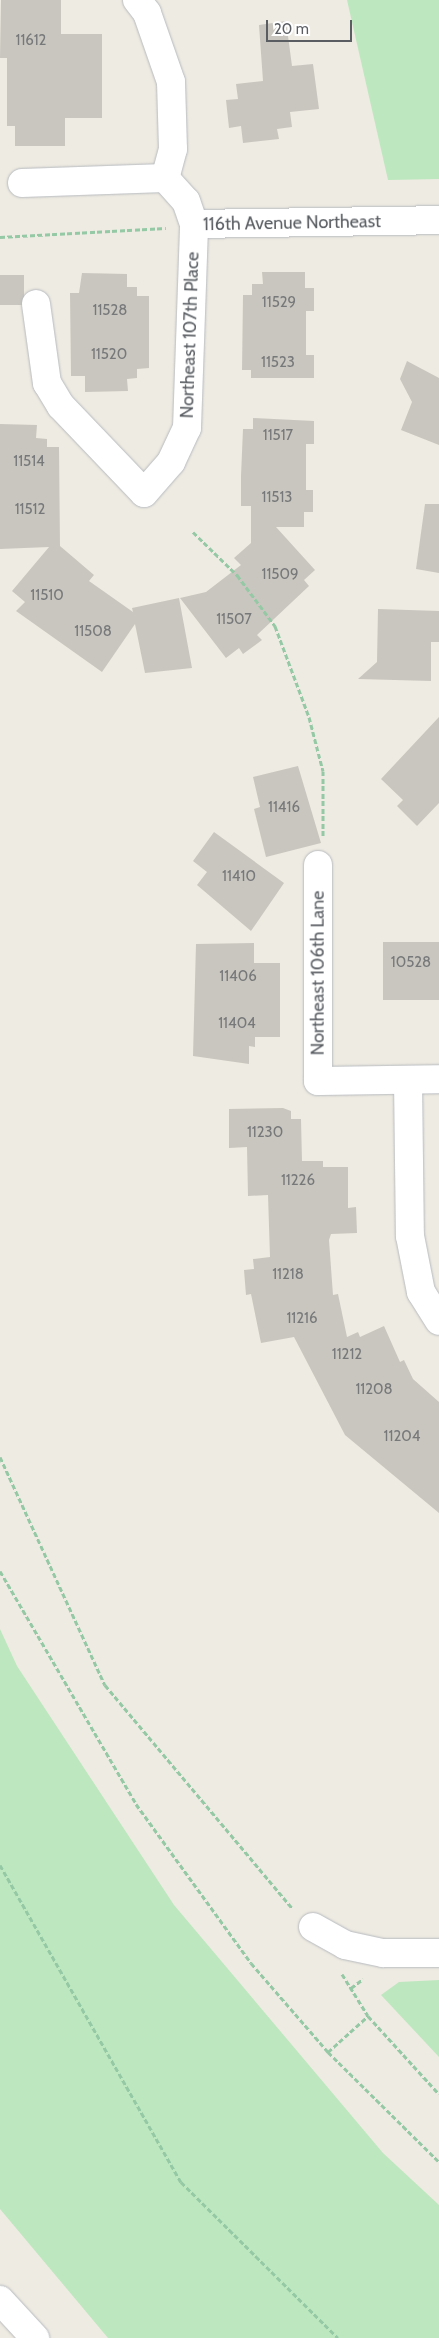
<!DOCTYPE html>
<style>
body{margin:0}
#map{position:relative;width:439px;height:2338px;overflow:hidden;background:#eeebe2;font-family:Cabin,sans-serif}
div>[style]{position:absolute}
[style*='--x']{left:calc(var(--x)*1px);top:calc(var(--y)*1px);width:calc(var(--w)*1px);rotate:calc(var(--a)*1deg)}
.green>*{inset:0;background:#bde7be}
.building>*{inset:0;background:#c9c6bf;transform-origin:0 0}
.path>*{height:3px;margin-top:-1.5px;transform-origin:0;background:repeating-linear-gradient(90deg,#95c8a5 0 5px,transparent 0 7.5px)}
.roads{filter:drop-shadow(0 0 1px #b7babf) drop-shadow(0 0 1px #b7babf)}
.minor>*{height:28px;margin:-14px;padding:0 14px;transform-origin:14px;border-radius:14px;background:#fff}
span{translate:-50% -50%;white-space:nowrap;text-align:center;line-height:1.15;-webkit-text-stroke:4px #fff;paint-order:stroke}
.number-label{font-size:15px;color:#76787a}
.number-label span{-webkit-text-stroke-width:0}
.street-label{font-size:18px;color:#5a5e63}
.scale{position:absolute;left:266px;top:20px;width:86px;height:22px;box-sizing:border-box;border:2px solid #5a5e63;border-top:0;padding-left:6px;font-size:15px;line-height:18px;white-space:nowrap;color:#5a5e63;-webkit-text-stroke:4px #fff;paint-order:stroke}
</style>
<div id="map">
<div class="green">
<div style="clip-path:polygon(347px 0,439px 0,439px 179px,388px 180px)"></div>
<div style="clip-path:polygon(0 1629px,17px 1666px,174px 1905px,383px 2153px,439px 2205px,439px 2338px,108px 2338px,0 2209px)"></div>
<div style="clip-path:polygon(439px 1980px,439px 2057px,381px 1995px,399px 1982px)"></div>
</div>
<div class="building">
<div style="clip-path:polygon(1px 0,61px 0,61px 34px,102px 34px,102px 118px,65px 118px,65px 146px,15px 146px,15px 126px,7px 126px,7px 58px,0 58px)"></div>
<div style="clip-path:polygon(286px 21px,292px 66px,313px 64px,319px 109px,290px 112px,292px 127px,277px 129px,279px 139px,243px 143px,241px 126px,229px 128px,226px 100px,238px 99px,236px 84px,263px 81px,259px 25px)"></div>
<div style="clip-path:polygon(262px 272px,305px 272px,305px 288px,314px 288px,314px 311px,306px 311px,306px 355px,314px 355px,314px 378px,251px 378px,251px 370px,242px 370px,243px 295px,252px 295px,252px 284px,263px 284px)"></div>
<div style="clip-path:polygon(82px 273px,127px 274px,127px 287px,137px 287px,137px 296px,149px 296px,149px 368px,137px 369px,137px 378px,127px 379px,128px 391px,85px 392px,85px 376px,71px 376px,70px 293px,79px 293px)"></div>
<div style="left:0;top:275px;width:24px;height:30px"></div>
<div style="clip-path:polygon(407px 361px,439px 378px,439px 445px,401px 430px,412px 402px,400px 379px)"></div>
<div style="clip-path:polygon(253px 418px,314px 421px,314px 444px,306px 444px,306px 490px,313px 490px,313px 512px,304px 512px,304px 527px,276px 527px,315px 570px,304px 580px,309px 586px,257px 635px,262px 640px,243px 654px,239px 648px,226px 658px,180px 598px,206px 592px,241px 565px,234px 558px,251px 543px,251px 506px,241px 506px,241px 476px,243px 429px,253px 429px)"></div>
<div style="clip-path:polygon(0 424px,37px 425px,36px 438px,47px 439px,47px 447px,59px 447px,60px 546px,94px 575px,89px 581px,133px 612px,132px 608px,179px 598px,192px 668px,145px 673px,135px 624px,102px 672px,16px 611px,25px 602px,12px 591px,49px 547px,0 549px)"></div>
<div style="clip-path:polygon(425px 504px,439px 504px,439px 573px,416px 569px)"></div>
<div style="clip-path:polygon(378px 609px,439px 611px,439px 642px,431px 642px,431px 681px,358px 679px,377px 662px)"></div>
<div style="clip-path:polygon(439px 717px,439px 803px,417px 826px,397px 806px,403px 800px,381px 779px)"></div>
<div style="clip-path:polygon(298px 766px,321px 843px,266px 857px,254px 809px,260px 807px,253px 777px)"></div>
<div style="clip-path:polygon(214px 832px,284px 883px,251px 931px,197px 885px,207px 872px,193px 861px)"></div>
<div style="left:383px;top:942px;width:56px;height:58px"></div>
<div style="clip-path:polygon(254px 943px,254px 963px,280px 963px,280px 1037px,255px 1037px,255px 1047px,249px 1046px,249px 1064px,193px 1056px,196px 944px)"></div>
<div style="clip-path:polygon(283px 1108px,291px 1111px,291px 1119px,301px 1119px,302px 1161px,323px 1161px,323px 1167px,348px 1167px,348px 1208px,356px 1207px,357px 1233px,331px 1234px,329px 1240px,333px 1295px,338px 1294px,347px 1337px,358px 1332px,360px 1337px,384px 1326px,400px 1362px,404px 1360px,413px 1379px,439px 1402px,439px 1513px,345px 1435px,294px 1337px,261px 1343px,251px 1294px,246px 1295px,244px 1270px,254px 1269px,253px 1259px,270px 1257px,268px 1195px,248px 1196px,247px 1147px,229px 1148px,229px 1109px)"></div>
</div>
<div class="path">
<div style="--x:0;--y:237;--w:166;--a:-3.1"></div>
<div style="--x:193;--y:532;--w:62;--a:44.3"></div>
<div style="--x:237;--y:575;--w:64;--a:53.3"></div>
<div style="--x:275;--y:626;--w:97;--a:69.5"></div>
<div style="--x:309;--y:717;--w:56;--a:75.5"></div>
<div style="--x:323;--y:771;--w:66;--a:90"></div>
<div style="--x:0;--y:1457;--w:251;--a:65.3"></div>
<div style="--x:105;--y:1685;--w:291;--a:50"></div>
<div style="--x:0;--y:1571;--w:270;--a:59.7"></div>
<div style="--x:136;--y:1804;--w:196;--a:54.1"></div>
<div style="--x:251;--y:1963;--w:118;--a:49.1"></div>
<div style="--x:328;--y:2052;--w:156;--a:44.7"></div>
<div style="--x:0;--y:1865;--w:365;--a:60.3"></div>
<div style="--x:181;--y:2182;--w:221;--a:44.8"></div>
<div style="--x:342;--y:1974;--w:49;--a:58.2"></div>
<div style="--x:368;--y:2016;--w:105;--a:47.7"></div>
<div style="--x:351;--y:1988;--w:15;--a:-37"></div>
<div style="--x:328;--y:2052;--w:54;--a:-42"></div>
</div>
<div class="roads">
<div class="minor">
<div style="--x:137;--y:0;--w:16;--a:52"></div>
<div style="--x:147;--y:13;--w:73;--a:70.8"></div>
<div style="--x:171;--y:82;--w:67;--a:88.3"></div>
<div style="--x:173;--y:149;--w:30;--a:105"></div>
<div style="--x:22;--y:183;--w:143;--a:-2"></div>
<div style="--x:165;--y:178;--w:31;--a:48"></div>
<div style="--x:186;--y:201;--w:24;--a:71"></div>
<div style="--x:194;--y:224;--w:245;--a:-0.9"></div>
<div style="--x:36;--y:304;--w:80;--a:82.1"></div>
<div style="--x:47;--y:383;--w:27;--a:59"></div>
<div style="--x:61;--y:406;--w:120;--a:46.3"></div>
<div style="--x:144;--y:493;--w:41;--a:-48.9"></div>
<div style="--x:171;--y:462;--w:38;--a:-65"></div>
<div style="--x:187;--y:428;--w:204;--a:-88"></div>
<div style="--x:318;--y:865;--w:216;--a:90"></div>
<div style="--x:318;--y:1081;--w:121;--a:-0.9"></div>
<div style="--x:408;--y:1080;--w:156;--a:89.3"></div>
<div style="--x:410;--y:1236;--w:57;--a:78.9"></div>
<div style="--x:421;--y:1292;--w:34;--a:58"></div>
<div style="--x:313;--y:1927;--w:37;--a:29"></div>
<div style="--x:345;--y:1945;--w:39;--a:12"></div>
<div style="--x:383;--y:1953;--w:56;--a:0"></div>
<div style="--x:0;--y:2300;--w:52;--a:47.4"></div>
</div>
</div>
<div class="number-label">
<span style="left:31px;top:41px">11612</span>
<span style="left:279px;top:303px">11529</span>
<span style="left:110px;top:311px">11528</span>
<span style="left:109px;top:355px">11520</span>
<span style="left:278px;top:363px">11523</span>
<span style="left:278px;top:436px">11517</span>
<span style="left:29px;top:462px">11514</span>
<span style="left:277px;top:498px">11513</span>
<span style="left:30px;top:510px">11512</span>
<span style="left:280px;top:575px">11509</span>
<span style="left:47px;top:596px">11510</span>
<span style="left:234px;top:620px">11507</span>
<span style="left:93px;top:632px">11508</span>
<span style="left:284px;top:808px">11416</span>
<span style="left:239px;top:877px">11410</span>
<span style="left:411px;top:963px">10528</span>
<span style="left:238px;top:977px">11406</span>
<span style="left:237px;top:1024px">11404</span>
<span style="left:265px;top:1133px">11230</span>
<span style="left:298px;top:1181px">11226</span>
<span style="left:288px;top:1275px">11218</span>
<span style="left:302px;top:1319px">11216</span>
<span style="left:347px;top:1355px">11212</span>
<span style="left:374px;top:1390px">11208</span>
<span style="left:402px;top:1437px">11204</span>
</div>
<div class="street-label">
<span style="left:292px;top:223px;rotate:-1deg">116th Avenue Northeast</span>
<span style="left:190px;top:335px;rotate:-88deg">Northeast 107th Place</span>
<span style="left:318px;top:973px;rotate:-90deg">Northeast 106th Lane</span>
</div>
<div class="scale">20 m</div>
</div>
